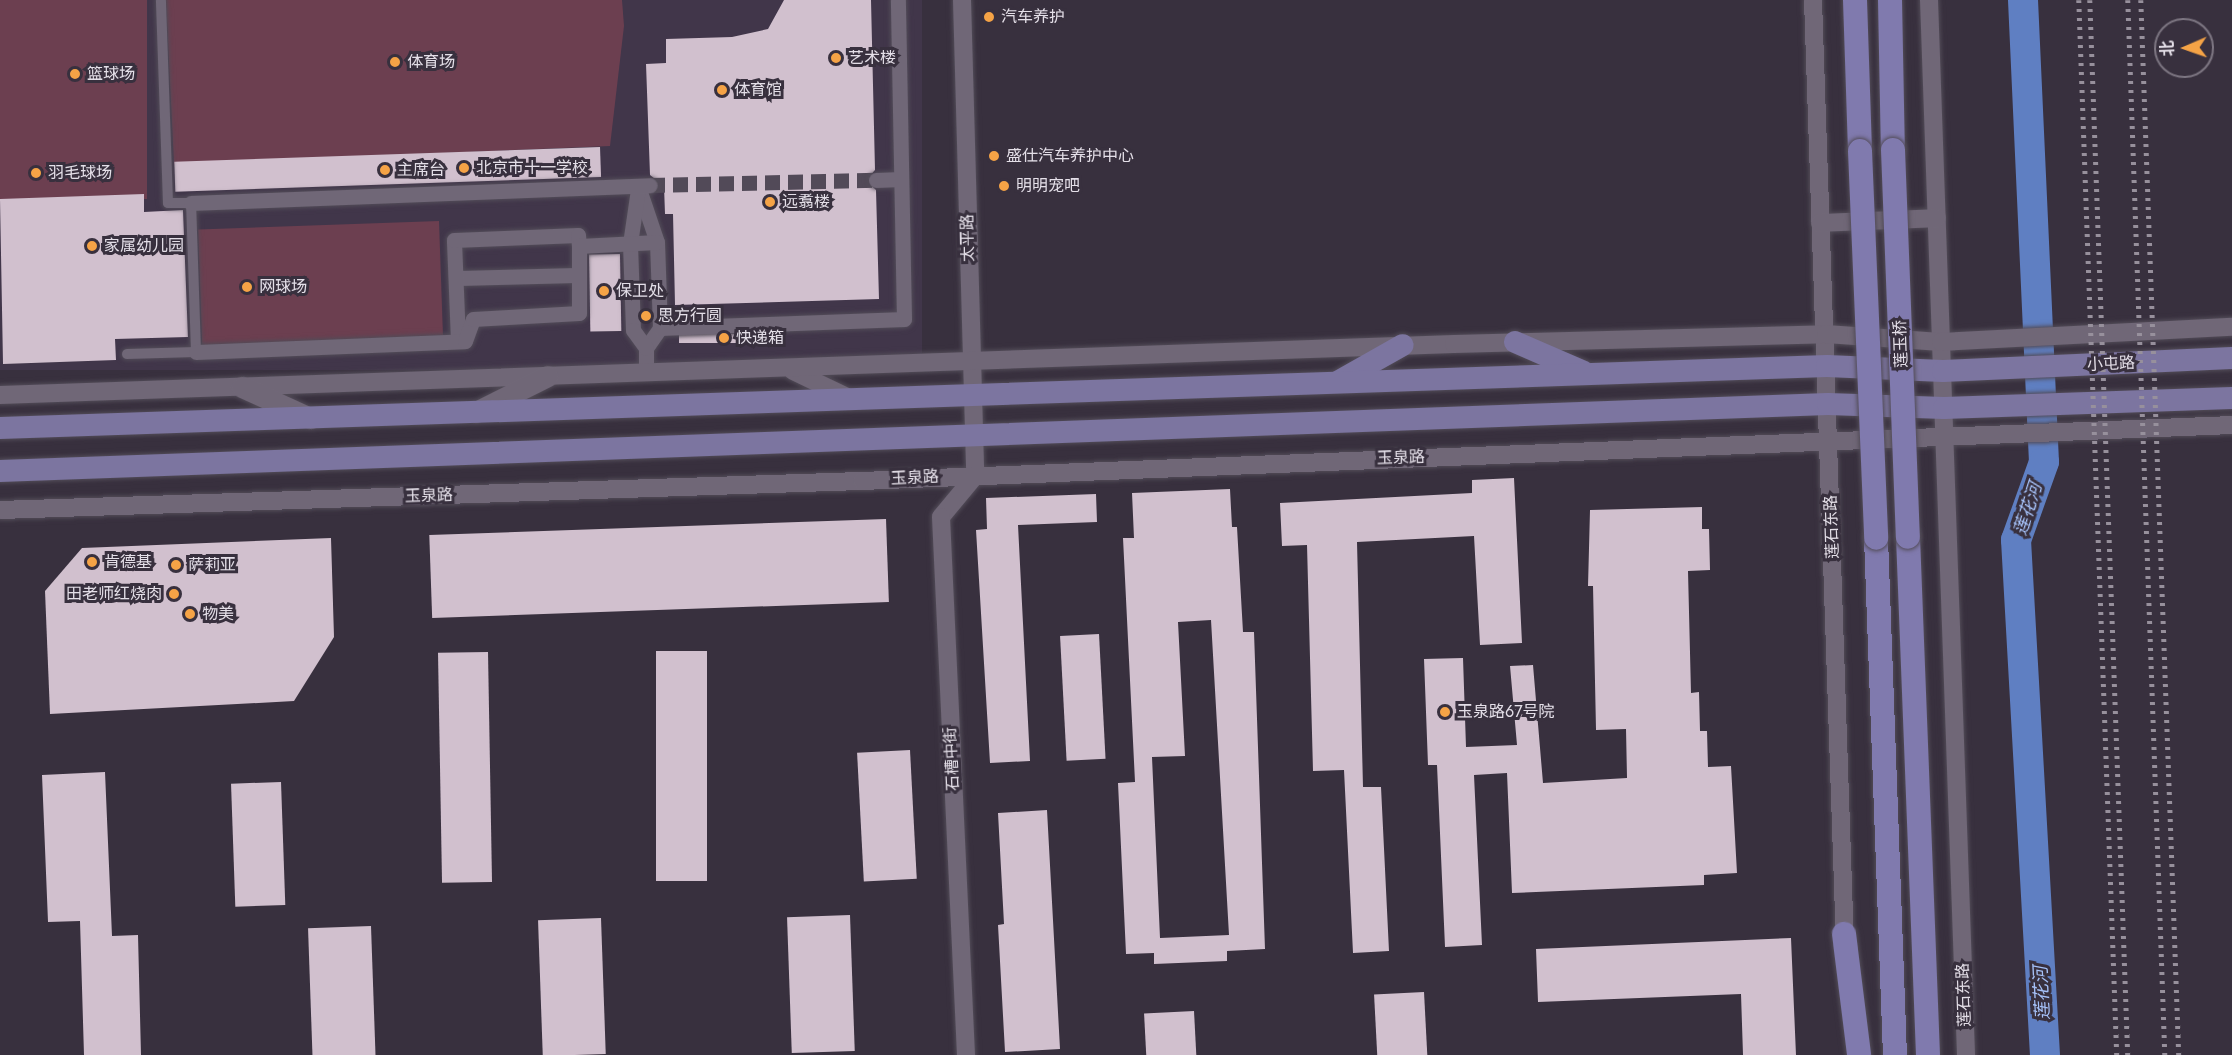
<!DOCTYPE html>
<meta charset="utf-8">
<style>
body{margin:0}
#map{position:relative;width:2232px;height:1055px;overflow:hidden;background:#38303e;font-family:Jost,"Noto Sans SC",sans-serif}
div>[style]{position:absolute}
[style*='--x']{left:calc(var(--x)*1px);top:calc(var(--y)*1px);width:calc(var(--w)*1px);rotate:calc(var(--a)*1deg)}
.built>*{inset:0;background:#41364a;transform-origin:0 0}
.green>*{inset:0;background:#6c3f50;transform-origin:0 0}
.river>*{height:30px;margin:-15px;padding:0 15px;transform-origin:15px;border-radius:15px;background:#5f7fc2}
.building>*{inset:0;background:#d1c0ce;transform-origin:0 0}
.minor-tunnel>*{height:15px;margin-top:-7.5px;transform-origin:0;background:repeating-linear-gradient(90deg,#524a58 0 15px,transparent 0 23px)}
.roads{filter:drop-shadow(0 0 2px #524c58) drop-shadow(0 0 2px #524c58)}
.pedestrian>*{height:10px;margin:-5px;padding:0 5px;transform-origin:5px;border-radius:5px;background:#706777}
.minor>*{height:15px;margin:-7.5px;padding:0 7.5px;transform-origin:7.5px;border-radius:7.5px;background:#706777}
.tertiary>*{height:18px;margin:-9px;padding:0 9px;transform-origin:9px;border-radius:9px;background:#706777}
.secondary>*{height:21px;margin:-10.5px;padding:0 10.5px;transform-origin:10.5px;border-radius:10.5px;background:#706777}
.primary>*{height:22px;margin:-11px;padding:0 11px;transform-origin:11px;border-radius:11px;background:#7c75a0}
.trunk>*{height:24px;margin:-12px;padding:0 12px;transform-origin:12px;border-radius:12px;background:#807aae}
.rail>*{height:4.5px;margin-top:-2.25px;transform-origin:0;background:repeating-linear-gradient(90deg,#97909c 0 3px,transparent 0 9px)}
.bridges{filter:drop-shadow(0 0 2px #524c58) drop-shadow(0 0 2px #524c58)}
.trunk-bridge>*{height:24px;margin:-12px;padding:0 12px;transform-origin:12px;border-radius:12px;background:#807aae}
.dots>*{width:16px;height:16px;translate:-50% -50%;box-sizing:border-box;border:3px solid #38303e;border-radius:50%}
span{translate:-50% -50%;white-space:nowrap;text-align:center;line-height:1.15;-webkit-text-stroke:6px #38303e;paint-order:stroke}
.poi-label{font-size:16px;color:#e4dfe8}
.left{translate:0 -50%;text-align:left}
.right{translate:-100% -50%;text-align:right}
.street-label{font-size:16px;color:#e4dfe8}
.water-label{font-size:18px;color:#a6c2f9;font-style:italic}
.north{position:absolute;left:2154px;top:18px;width:60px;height:60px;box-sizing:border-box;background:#38303e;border:2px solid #7d7682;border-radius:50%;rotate:268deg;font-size:16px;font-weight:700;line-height:24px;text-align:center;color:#e4dfe8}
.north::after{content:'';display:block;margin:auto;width:21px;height:27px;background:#f5a346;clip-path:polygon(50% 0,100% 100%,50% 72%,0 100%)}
</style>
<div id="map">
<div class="built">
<div style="left:0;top:0;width:922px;height:370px"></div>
</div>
<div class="green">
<div style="left:0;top:0;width:147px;height:199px"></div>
<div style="clip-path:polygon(166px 0,622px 0,624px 26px,610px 146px,174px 164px)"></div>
<div style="left:439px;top:221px;width:116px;height:241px;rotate:88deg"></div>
</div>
<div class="river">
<div style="--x:2023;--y:0;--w:462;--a:87.4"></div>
<div style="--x:2044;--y:462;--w:83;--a:109.7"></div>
<div style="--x:2016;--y:540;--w:516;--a:86.78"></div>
</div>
<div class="building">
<div style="clip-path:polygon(784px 0,871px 0,875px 170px,866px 180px,876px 190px,879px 299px,675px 305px,673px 214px,665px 214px,664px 186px,650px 175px,646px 64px,666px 63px,666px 39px,732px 37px,768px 29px)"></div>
<div style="left:600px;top:147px;width:30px;height:426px;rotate:88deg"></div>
<div style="clip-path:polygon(144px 194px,144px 212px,183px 210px,188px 337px,115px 339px,116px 360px,3px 364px,0 199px)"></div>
<div style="left:620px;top:254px;width:77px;height:31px;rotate:89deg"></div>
<div style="left:756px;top:334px;width:9px;height:77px;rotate:90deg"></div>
<div style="clip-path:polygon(1514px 478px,1522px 643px,1480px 645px,1474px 536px,1357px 542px,1363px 787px,1381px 787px,1389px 951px,1353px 953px,1344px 770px,1313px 771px,1307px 545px,1282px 546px,1280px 503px,1472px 493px,1472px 480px)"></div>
<div style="clip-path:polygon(evenodd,1230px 489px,1232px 527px,1237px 527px,1243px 632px,1254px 632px,1265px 949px,1227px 951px,1227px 961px,1154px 964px,1154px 953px,1126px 954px,1118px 783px,1135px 782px,1123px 538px,1134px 538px,1132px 493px,1230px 489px,1211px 620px,1229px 935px,1160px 938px,1152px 757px,1185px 756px,1178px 622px,1211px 620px)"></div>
<div style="clip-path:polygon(1096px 494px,1097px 522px,1018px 525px,1030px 761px,990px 763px,976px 530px,987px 529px,986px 498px)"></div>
<div style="clip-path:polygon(1702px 507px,1702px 529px,1709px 529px,1710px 570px,1688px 571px,1691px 693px,1699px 692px,1700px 731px,1707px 731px,1708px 767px,1731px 766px,1737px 873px,1704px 875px,1704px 885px,1512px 893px,1507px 773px,1474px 775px,1482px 945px,1445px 947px,1437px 765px,1428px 765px,1424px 659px,1463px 658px,1466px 747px,1517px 745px,1510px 666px,1533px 665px,1543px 783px,1627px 778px,1626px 729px,1596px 730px,1593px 586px,1588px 586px,1590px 510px)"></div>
<div style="left:886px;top:519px;width:83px;height:457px;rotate:88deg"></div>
<div style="clip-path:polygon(331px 538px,334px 637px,294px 701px,50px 714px,45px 591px,82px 548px)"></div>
<div style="left:1099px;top:634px;width:125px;height:39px;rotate:87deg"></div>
<div style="left:707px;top:651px;width:230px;height:51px;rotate:90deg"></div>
<div style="left:488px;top:652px;width:230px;height:50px;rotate:89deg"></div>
<div style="left:910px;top:750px;width:129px;height:53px;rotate:87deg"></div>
<div style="clip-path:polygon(105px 772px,112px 936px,138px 935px,141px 1055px,84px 1055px,80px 921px,48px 922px,42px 775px)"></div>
<div style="left:281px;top:782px;width:123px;height:50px;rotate:88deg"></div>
<div style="clip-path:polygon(1047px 810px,1060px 1049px,1005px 1052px,998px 925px,1004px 924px,998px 813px)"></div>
<div style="left:850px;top:915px;width:136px;height:63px;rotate:88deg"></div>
<div style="left:601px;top:918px;width:136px;height:63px;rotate:88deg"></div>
<div style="left:371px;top:926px;width:129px;height:63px;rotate:88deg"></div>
<div style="clip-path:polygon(1791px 938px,1796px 1055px,1743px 1055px,1741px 994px,1538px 1002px,1536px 949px)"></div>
<div style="left:1424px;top:992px;width:63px;height:50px;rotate:87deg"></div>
<div style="left:1194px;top:1011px;width:44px;height:50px;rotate:87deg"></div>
</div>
<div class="minor-tunnel">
<div style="--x:650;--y:185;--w:226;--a:-1.3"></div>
</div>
<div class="roads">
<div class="pedestrian">
<div style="--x:127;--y:354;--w:69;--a:-1.7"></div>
<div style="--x:196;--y:352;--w:149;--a:-91.9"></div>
<div style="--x:191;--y:203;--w:23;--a:180"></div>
<div style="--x:168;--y:203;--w:203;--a:-92"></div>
</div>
<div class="minor">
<div style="--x:876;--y:180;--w:25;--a:-2"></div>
<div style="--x:638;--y:186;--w:59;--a:71.3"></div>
<div style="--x:657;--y:242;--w:86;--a:88"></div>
<div style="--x:660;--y:328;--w:24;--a:125"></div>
<div style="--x:646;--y:348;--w:25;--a:90"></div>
<div style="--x:638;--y:189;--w:56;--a:98.3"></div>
<div style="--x:630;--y:244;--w:86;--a:88"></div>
<div style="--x:633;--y:330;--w:22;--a:54"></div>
<div style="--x:191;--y:203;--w:459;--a:-2.2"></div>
<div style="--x:456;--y:278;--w:123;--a:-1.4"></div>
<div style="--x:660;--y:328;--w:244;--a:-2.1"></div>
<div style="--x:904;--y:319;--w:319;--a:-91.1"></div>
<div style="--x:458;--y:341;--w:101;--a:-92.3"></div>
<div style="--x:454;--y:240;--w:124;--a:-2.3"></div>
<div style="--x:578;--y:235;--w:11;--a:85"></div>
<div style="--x:579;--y:246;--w:78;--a:-2.9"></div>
<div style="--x:196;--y:352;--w:269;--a:-2.3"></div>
<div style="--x:465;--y:341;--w:23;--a:-70"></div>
<div style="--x:473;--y:319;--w:106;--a:-3.2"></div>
<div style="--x:579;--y:313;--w:67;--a:-90"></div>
</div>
<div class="tertiary">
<div style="--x:962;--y:0;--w:476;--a:88.4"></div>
<div style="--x:975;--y:476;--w:53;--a:129.7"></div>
<div style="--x:941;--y:517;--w:539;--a:87.34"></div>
<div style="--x:1813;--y:0;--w:946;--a:88.06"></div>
<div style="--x:1929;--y:0;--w:1056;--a:87.99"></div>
<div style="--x:1820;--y:223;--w:117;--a:-2.4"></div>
<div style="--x:793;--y:371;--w:62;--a:25.7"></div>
<div style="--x:0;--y:395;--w:1455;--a:-2.01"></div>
<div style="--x:1454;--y:344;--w:372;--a:-1.5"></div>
<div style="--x:1826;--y:334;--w:115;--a:4"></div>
<div style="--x:1941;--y:342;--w:291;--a:-3"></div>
<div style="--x:0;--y:510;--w:862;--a:-1.93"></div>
<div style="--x:862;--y:481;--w:1371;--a:-2.34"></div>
</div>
<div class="secondary">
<div style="--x:242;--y:387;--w:75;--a:24.5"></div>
<div style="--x:476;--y:412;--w:80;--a:-26.6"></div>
</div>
<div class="primary">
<div style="--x:1515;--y:342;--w:75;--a:23.5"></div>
<div style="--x:1339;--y:381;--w:73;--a:-29.4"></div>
<div style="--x:0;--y:428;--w:1828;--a:-1.94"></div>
<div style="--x:1827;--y:366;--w:116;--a:2.5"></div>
<div style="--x:1943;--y:371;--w:289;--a:-2.6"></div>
<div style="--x:0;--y:471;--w:1829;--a:-2.1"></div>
<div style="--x:1828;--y:404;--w:116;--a:2"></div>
<div style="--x:1944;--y:408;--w:288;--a:-2"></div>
</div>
<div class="trunk">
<div style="--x:1855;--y:0;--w:151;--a:88.1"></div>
<div style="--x:1890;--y:0;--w:150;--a:88.9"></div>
<div style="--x:1908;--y:537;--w:518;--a:87.79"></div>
<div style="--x:1876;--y:538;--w:517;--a:87.9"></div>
<div style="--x:1844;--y:934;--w:122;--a:82.9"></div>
</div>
</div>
<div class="rail">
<div style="--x:2079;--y:0;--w:1056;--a:87.94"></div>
<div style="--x:2090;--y:0;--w:1056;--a:87.94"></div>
<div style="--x:2128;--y:0;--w:1056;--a:87.99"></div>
<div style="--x:2141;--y:0;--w:1056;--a:87.94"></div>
</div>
<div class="bridges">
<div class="trunk-bridge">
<div style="--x:1893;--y:150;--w:387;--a:87.8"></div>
<div style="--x:1860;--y:151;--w:387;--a:87.6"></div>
</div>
</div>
<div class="dots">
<div style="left:989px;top:17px;background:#f5a346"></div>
<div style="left:836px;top:58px;background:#f5a346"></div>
<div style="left:395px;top:62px;background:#f5a346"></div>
<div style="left:75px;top:74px;background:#f5a346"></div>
<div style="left:722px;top:90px;background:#f5a346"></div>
<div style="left:994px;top:156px;background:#f5a346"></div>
<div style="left:464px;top:168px;background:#f5a346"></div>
<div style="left:385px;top:170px;background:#f5a346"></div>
<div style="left:36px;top:173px;background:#f5a346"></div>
<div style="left:1004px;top:186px;background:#f5a346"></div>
<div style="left:770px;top:202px;background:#f5a346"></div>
<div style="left:92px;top:246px;background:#f5a346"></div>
<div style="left:247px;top:287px;background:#f5a346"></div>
<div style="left:604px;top:291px;background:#f5a346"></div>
<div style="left:646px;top:316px;background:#f5a346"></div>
<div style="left:724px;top:338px;background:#f5a346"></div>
<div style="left:92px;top:562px;background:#f5a346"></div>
<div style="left:176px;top:565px;background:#f5a346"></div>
<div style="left:174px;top:594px;background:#f5a346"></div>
<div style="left:190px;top:614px;background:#f5a346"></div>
<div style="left:1445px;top:712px;background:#f5a346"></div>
</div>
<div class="poi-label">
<span class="left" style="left:1001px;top:17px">汽车养护</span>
<span class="left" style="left:848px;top:58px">艺术楼</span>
<span class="left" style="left:407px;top:62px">体育场</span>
<span class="left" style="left:87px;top:74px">篮球场</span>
<span class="left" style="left:734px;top:90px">体育馆</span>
<span class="left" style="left:1006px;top:156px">盛仕汽车养护中心</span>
<span class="left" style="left:476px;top:168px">北京市十一学校</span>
<span class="left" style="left:397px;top:170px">主席台</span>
<span class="left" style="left:48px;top:173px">羽毛球场</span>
<span class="left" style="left:1016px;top:186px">明明宠吧</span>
<span class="left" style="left:782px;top:202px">远翥楼</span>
<span class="left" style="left:104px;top:246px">家属幼儿园</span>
<span class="left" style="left:259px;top:287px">网球场</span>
<span class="left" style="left:616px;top:291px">保卫处</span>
<span class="left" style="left:658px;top:316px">思方行圆</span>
<span class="left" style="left:736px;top:338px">快递箱</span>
<span class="left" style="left:104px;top:562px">肯德基</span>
<span class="left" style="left:188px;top:565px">萨莉亚</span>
<span class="right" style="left:162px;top:594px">田老师红烧肉</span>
<span class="left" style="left:202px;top:614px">物美</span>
<span class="left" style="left:1457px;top:712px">玉泉路67号院</span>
</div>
<div class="street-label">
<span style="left:968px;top:238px;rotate:-91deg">太平路</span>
<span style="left:1901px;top:344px;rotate:-92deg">莲玉桥</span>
<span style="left:2111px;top:364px;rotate:-3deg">小屯路</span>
<span style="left:1401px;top:458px;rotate:-2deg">玉泉路</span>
<span style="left:915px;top:478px;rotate:-3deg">玉泉路</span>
<span style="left:429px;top:496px;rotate:-2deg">玉泉路</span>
<span style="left:1832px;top:527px;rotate:-92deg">莲石东路</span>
<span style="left:952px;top:759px;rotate:-93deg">石槽中街</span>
<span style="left:1964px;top:995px;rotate:-92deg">莲石东路</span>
</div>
<div class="water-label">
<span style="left:2028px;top:509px;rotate:-72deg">莲花河</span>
<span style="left:2042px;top:993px;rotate:-93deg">莲花河</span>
</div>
<div class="north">北</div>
</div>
